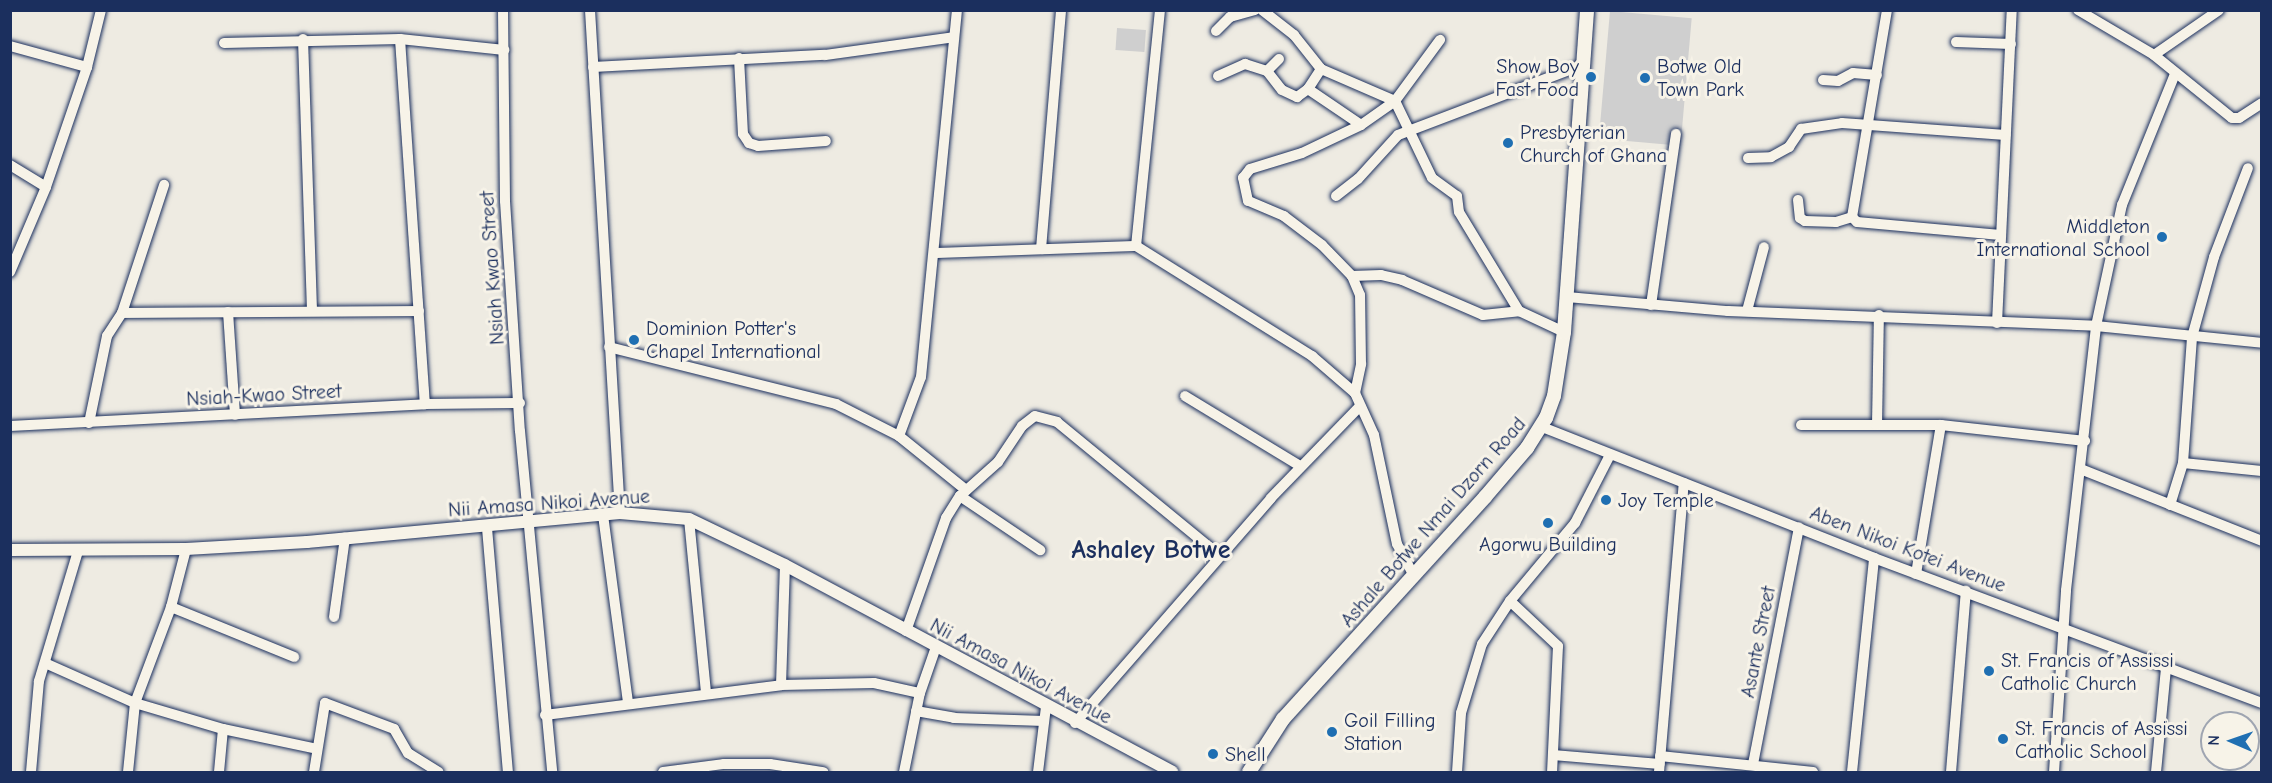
<!DOCTYPE html>
<style>
body{margin:0}
#map{position:relative;width:2272px;height:783px;overflow:hidden;background:#eeebe2;font-family:"Comic Neue",sans-serif}
div>[style]{position:absolute}
[style*='--x']{left:calc(var(--x)*1px);top:calc(var(--y)*1px);width:calc(var(--w)*1px);rotate:calc(var(--a)*1deg)}
.green>*{inset:0;background:#cfcfcf;transform-origin:0 0}
.roads{filter:drop-shadow(0 0 2px #1b2f5e) drop-shadow(0 0 2px #1b2f5e)}
.minor>*{height:10px;margin:-5px;padding:0 5px;transform-origin:5px;border-radius:5px;background:#f7f3e8}
.tertiary>*{height:12px;margin:-6px;padding:0 6px;transform-origin:6px;border-radius:6px;background:#f7f3e8}
.secondary>*{height:14px;margin:-7px;padding:0 7px;transform-origin:7px;border-radius:7px;background:#f7f3e8}
.dots>*{width:16px;height:16px;translate:-50% -50%;box-sizing:border-box;border:3px solid #f7f3e8;border-radius:50%}
span{translate:-50% -50%;white-space:nowrap;text-align:center;line-height:1.15;-webkit-text-stroke:6px #f7f3e8;paint-order:stroke}
.poi-label{font-size:20px;color:#1b2f5e}
.right{translate:-100% -50%;text-align:right}
.left{translate:0 -50%;text-align:left}
.street-label{font-size:20px;color:#1b2f5e}
.district-label{font-size:26px;color:#1b2f5e;font-weight:700}
.frame{position:absolute;inset:0;border:12px solid #1b2f5e;pointer-events:none}
.north{position:absolute;left:2200px;top:711px;width:60px;height:60px;box-sizing:border-box;background:#f7f3e8;border:2px solid #9fa5b1;border-radius:50%;rotate:272deg;font-size:16px;font-weight:700;line-height:24px;text-align:center;color:#1b2f5e}
.north::after{content:'';display:block;margin:auto;width:21px;height:27px;background:#1f6fb2;clip-path:polygon(50% 0,100% 100%,50% 72%,0 100%)}
</style>
<div id="map">
<div class="green">
<div style="left:1610px;top:11px;width:82px;height:128px;rotate:5deg"></div>
<div style="left:1117px;top:28px;width:29px;height:22px;rotate:4deg"></div>
</div>
<div class="roads">
<div class="minor">
<div style="--x:503;--y:10;--w:191;--a:89.4"></div>
<div style="--x:505;--y:201;--w:230;--a:86.3"></div>
<div style="--x:520;--y:431;--w:342;--a:84.6"></div>
<div style="--x:590;--y:10;--w:504;--a:86.59"></div>
<div style="--x:1160;--y:10;--w:237;--a:95.8"></div>
<div style="--x:1136;--y:246;--w:208;--a:32"></div>
<div style="--x:1312;--y:356;--w:57;--a:40.7"></div>
<div style="--x:1355;--y:393;--w:46;--a:65.7"></div>
<div style="--x:1374;--y:435;--w:111;--a:78.1"></div>
<div style="--x:1397;--y:544;--w:34;--a:62"></div>
<div style="--x:1262;--y:10;--w:41;--a:38"></div>
<div style="--x:1294;--y:35;--w:43;--a:51.5"></div>
<div style="--x:1321;--y:69;--w:81;--a:23.4"></div>
<div style="--x:1395;--y:101;--w:85;--a:64.3"></div>
<div style="--x:1432;--y:178;--w:31;--a:36"></div>
<div style="--x:1457;--y:196;--w:16;--a:83"></div>
<div style="--x:1459;--y:212;--w:116;--a:58.8"></div>
<div style="--x:1519;--y:311;--w:50;--a:25"></div>
<div style="--x:1887;--y:10;--w:210;--a:99.6"></div>
<div style="--x:1852;--y:217;--w:7;--a:45"></div>
<div style="--x:1857;--y:222;--w:144;--a:5.2"></div>
<div style="--x:2078;--y:10;--w:88;--a:30.6"></div>
<div style="--x:2154;--y:55;--w:100;--a:38.9"></div>
<div style="--x:2232;--y:118;--w:7;--a:0"></div>
<div style="--x:2239;--y:118;--w:27;--a:-33"></div>
<div style="--x:1216;--y:31;--w:20;--a:-45"></div>
<div style="--x:1230;--y:17;--w:26;--a:-16"></div>
<div style="--x:303;--y:39;--w:272;--a:88.1"></div>
<div style="--x:400;--y:39;--w:366;--a:86.1"></div>
<div style="--x:1956;--y:42;--w:55;--a:2.1"></div>
<div style="--x:224;--y:43;--w:176;--a:-1.3"></div>
<div style="--x:400;--y:39;--w:105;--a:6"></div>
<div style="--x:10;--y:46;--w:80;--a:15.3"></div>
<div style="--x:2154;--y:55;--w:79;--a:-34.7"></div>
<div style="--x:739;--y:58;--w:76;--a:87"></div>
<div style="--x:743;--y:134;--w:11;--a:56"></div>
<div style="--x:749;--y:143;--w:9;--a:18"></div>
<div style="--x:758;--y:146;--w:68;--a:-4.2"></div>
<div style="--x:1279;--y:59;--w:17;--a:135"></div>
<div style="--x:1267;--y:71;--w:24;--a:52"></div>
<div style="--x:1282;--y:90;--w:17;--a:25"></div>
<div style="--x:1297;--y:97;--w:14;--a:-36"></div>
<div style="--x:1308;--y:89;--w:64;--a:34.2"></div>
<div style="--x:1361;--y:125;--w:42;--a:-35.2"></div>
<div style="--x:1395;--y:101;--w:76;--a:-53.6"></div>
<div style="--x:593;--y:67;--w:232;--a:-3"></div>
<div style="--x:825;--y:55;--w:130;--a:-7.9"></div>
<div style="--x:1218;--y:76;--w:30;--a:-24"></div>
<div style="--x:1245;--y:64;--w:23;--a:18"></div>
<div style="--x:1823;--y:80;--w:15;--a:4"></div>
<div style="--x:1838;--y:81;--w:17;--a:-28"></div>
<div style="--x:1853;--y:73;--w:24;--a:5"></div>
<div style="--x:1308;--y:89;--w:24;--a:-57"></div>
<div style="--x:1748;--y:158;--w:23;--a:-2"></div>
<div style="--x:1771;--y:157;--w:21;--a:-29"></div>
<div style="--x:1789;--y:147;--w:22;--a:-56"></div>
<div style="--x:1801;--y:129;--w:41;--a:-8.3"></div>
<div style="--x:1842;--y:123;--w:164;--a:4.2"></div>
<div style="--x:10;--y:165;--w:42;--a:31.4"></div>
<div style="--x:1336;--y:196;--w:28;--a:-38"></div>
<div style="--x:1358;--y:179;--w:59;--a:-47.7"></div>
<div style="--x:1398;--y:135;--w:197;--a:-20.8"></div>
<div style="--x:1798;--y:200;--w:18;--a:84"></div>
<div style="--x:1800;--y:218;--w:6;--a:31"></div>
<div style="--x:1805;--y:221;--w:31;--a:2"></div>
<div style="--x:1836;--y:222;--w:17;--a:-17"></div>
<div style="--x:1041;--y:249;--w:240;--a:-85.2"></div>
<div style="--x:935;--y:253;--w:201;--a:-2"></div>
<div style="--x:10;--y:272;--w:92;--a:-67"></div>
<div style="--x:46;--y:187;--w:127;--a:-71.1"></div>
<div style="--x:87;--y:67;--w:59;--a:-76.2"></div>
<div style="--x:1352;--y:276;--w:29;--a:-2"></div>
<div style="--x:1381;--y:275;--w:22;--a:13"></div>
<div style="--x:1402;--y:280;--w:88;--a:23.4"></div>
<div style="--x:1483;--y:315;--w:36;--a:-6"></div>
<div style="--x:1567;--y:297;--w:162;--a:5"></div>
<div style="--x:1728;--y:311;--w:368;--a:2.3"></div>
<div style="--x:2096;--y:326;--w:167;--a:5.8"></div>
<div style="--x:1651;--y:305;--w:173;--a:-81.7"></div>
<div style="--x:1747;--y:311;--w:66;--a:-75.1"></div>
<div style="--x:228;--y:312;--w:103;--a:86.1"></div>
<div style="--x:122;--y:313;--w:297;--a:-0.4"></div>
<div style="--x:1997;--y:323;--w:313;--a:-87.3"></div>
<div style="--x:609;--y:347;--w:234;--a:14.1"></div>
<div style="--x:836;--y:404;--w:71;--a:26.9"></div>
<div style="--x:899;--y:436;--w:86;--a:38.9"></div>
<div style="--x:1355;--y:393;--w:30;--a:-78"></div>
<div style="--x:1361;--y:364;--w:69;--a:-90.8"></div>
<div style="--x:1360;--y:295;--w:21;--a:-113"></div>
<div style="--x:1352;--y:276;--w:43;--a:-134.1"></div>
<div style="--x:1322;--y:245;--w:48;--a:-142.7"></div>
<div style="--x:1284;--y:216;--w:39;--a:-157"></div>
<div style="--x:1248;--y:201;--w:24;--a:-102"></div>
<div style="--x:1243;--y:178;--w:11;--a:-52"></div>
<div style="--x:1250;--y:169;--w:54;--a:-17.1"></div>
<div style="--x:1302;--y:153;--w:65;--a:-25.4"></div>
<div style="--x:1185;--y:396;--w:135;--a:31.3"></div>
<div style="--x:89;--y:423;--w:89;--a:-78.3"></div>
<div style="--x:107;--y:336;--w:27;--a:-57"></div>
<div style="--x:122;--y:313;--w:135;--a:-71.8"></div>
<div style="--x:1801;--y:425;--w:140;--a:0"></div>
<div style="--x:1941;--y:425;--w:145;--a:6.3"></div>
<div style="--x:1877;--y:425;--w:110;--a:-89"></div>
<div style="--x:10;--y:426;--w:416;--a:-3"></div>
<div style="--x:425;--y:404;--w:95;--a:-0.6"></div>
<div style="--x:1542;--y:427;--w:357;--a:21.5"></div>
<div style="--x:1874;--y:558;--w:414;--a:20.5"></div>
<div style="--x:899;--y:436;--w:63;--a:-69.6"></div>
<div style="--x:921;--y:377;--w:369;--a:-84.4"></div>
<div style="--x:2183;--y:463;--w:79;--a:5.8"></div>
<div style="--x:2083;--y:470;--w:193;--a:21.6"></div>
<div style="--x:960;--y:496;--w:97;--a:34"></div>
<div style="--x:2170;--y:505;--w:44;--a:-72.8"></div>
<div style="--x:2183;--y:463;--w:126;--a:-85.9"></div>
<div style="--x:2192;--y:337;--w:83;--a:-74.6"></div>
<div style="--x:2214;--y:257;--w:95;--a:-69.1"></div>
<div style="--x:603;--y:515;--w:190;--a:82.4"></div>
<div style="--x:689;--y:519;--w:175;--a:84.4"></div>
<div style="--x:487;--y:528;--w:245;--a:85.1"></div>
<div style="--x:1916;--y:574;--w:151;--a:-80.5"></div>
<div style="--x:1510;--y:601;--w:66;--a:43.2"></div>
<div style="--x:1558;--y:646;--w:126;--a:92.7"></div>
<div style="--x:171;--y:607;--w:133;--a:22.1"></div>
<div style="--x:334;--y:617;--w:80;--a:-82.1"></div>
<div style="--x:906;--y:631;--w:120;--a:-70.5"></div>
<div style="--x:946;--y:518;--w:26;--a:-58"></div>
<div style="--x:960;--y:496;--w:51;--a:-41.8"></div>
<div style="--x:998;--y:462;--w:43;--a:-56.3"></div>
<div style="--x:1022;--y:426;--w:16;--a:-38"></div>
<div style="--x:1035;--y:416;--w:23;--a:15"></div>
<div style="--x:1057;--y:422;--w:211;--a:39.4"></div>
<div style="--x:45;--y:663;--w:98;--a:24"></div>
<div style="--x:135;--y:703;--w:92;--a:16.5"></div>
<div style="--x:223;--y:729;--w:96;--a:12"></div>
<div style="--x:781;--y:685;--w:120;--a:-88.1"></div>
<div style="--x:916;--y:711;--w:39;--a:10"></div>
<div style="--x:954;--y:718;--w:90;--a:1.9"></div>
<div style="--x:545;--y:715;--w:238;--a:-7.2"></div>
<div style="--x:781;--y:685;--w:93;--a:-1.2"></div>
<div style="--x:874;--y:683;--w:47;--a:12.3"></div>
<div style="--x:1075;--y:723;--w:298;--a:-48.9"></div>
<div style="--x:1271;--y:498;--w:128;--a:-45.9"></div>
<div style="--x:1553;--y:755;--w:107;--a:4.8"></div>
<div style="--x:1660;--y:756;--w:154;--a:6"></div>
<div style="--x:1753;--y:764;--w:241;--a:-79"></div>
<div style="--x:31;--y:772;--w:91;--a:-85"></div>
<div style="--x:39;--y:681;--w:136;--a:-73.3"></div>
<div style="--x:128;--y:772;--w:69;--a:-84.2"></div>
<div style="--x:135;--y:703;--w:103;--a:-69.4"></div>
<div style="--x:171;--y:607;--w:60;--a:-75.5"></div>
<div style="--x:219;--y:772;--w:43;--a:-84.7"></div>
<div style="--x:314;--y:772;--w:70;--a:-80.9"></div>
<div style="--x:325;--y:703;--w:74;--a:20.6"></div>
<div style="--x:394;--y:729;--w:28;--a:60"></div>
<div style="--x:408;--y:753;--w:36;--a:32"></div>
<div style="--x:663;--y:772;--w:62;--a:-7.5"></div>
<div style="--x:724;--y:764;--w:46;--a:0"></div>
<div style="--x:770;--y:764;--w:54;--a:8.6"></div>
<div style="--x:904;--y:772;--w:81;--a:-78.6"></div>
<div style="--x:920;--y:693;--w:49;--a:-70.8"></div>
<div style="--x:1038;--y:772;--w:65;--a:-83"></div>
<div style="--x:1457;--y:772;--w:59;--a:-86.1"></div>
<div style="--x:1461;--y:713;--w:72;--a:-73.1"></div>
<div style="--x:1482;--y:644;--w:51;--a:-56.9"></div>
<div style="--x:1510;--y:601;--w:102;--a:-50.2"></div>
<div style="--x:1575;--y:523;--w:76;--a:-62.8"></div>
<div style="--x:1659;--y:772;--w:290;--a:-85.1"></div>
<div style="--x:1852;--y:772;--w:215;--a:-84.1"></div>
<div style="--x:1951;--y:772;--w:182;--a:-85.3"></div>
<div style="--x:2054;--y:772;--w:182;--a:-86.2"></div>
<div style="--x:2066;--y:590;--w:266;--a:-83.5"></div>
<div style="--x:2096;--y:326;--w:124;--a:-77.9"></div>
<div style="--x:2122;--y:205;--w:141;--a:-68"></div>
<div style="--x:2156;--y:772;--w:103;--a:-84.5"></div>
</div>
<div class="tertiary">
<div style="--x:10;--y:550;--w:176;--a:-0.3"></div>
<div style="--x:186;--y:549;--w:121;--a:-3.3"></div>
<div style="--x:307;--y:542;--w:314;--a:-5.3"></div>
<div style="--x:620;--y:513;--w:69;--a:5"></div>
<div style="--x:689;--y:519;--w:106;--a:25.6"></div>
<div style="--x:785;--y:565;--w:439;--a:28.1"></div>
</div>
<div class="secondary">
<div style="--x:1249;--y:772;--w:63;--a:-57.3"></div>
<div style="--x:1283;--y:719;--w:300;--a:-47.7"></div>
<div style="--x:1485;--y:497;--w:65;--a:-49.4"></div>
<div style="--x:1527;--y:448;--w:36;--a:-58"></div>
<div style="--x:1546;--y:418;--w:23;--a:-70"></div>
<div style="--x:1554;--y:396;--w:65;--a:-81.1"></div>
<div style="--x:1564;--y:332;--w:323;--a:-85.9"></div>
</div>
</div>
<div class="dots">
<div style="left:1591px;top:77px;background:#1f6fb2"></div>
<div style="left:1645px;top:78px;background:#1f6fb2"></div>
<div style="left:1508px;top:143px;background:#1f6fb2"></div>
<div style="left:2162px;top:237px;background:#1f6fb2"></div>
<div style="left:634px;top:340px;background:#1f6fb2"></div>
<div style="left:1606px;top:500px;background:#1f6fb2"></div>
<div style="left:1548px;top:523px;background:#1f6fb2"></div>
<div style="left:1989px;top:671px;background:#1f6fb2"></div>
<div style="left:1332px;top:732px;background:#1f6fb2"></div>
<div style="left:2003px;top:739px;background:#1f6fb2"></div>
<div style="left:1213px;top:754px;background:#1f6fb2"></div>
</div>
<div class="poi-label">
<span class="right" style="left:1579px;top:78px">Show Boy<br>Fast Food</span>
<span class="left" style="left:1657px;top:78px">Botwe Old<br>Town Park</span>
<span class="left" style="left:1520px;top:144px">Presbyterian<br>Church of Ghana</span>
<span class="right" style="left:2150px;top:238px">Middleton<br>International School</span>
<span class="left" style="left:646px;top:340px">Dominion Potter's<br>Chapel International</span>
<span class="left" style="left:1618px;top:500px">Joy Temple</span>
<span style="left:1548px;top:544px">Agorwu Building</span>
<span class="left" style="left:2001px;top:672px">St. Francis of Assissi<br>Catholic Church</span>
<span class="left" style="left:1344px;top:732px">Goil Filling<br>Station</span>
<span class="left" style="left:2015px;top:740px">St. Francis of Assissi<br>Catholic School</span>
<span class="left" style="left:1225px;top:754px">Shell</span>
</div>
<div class="street-label">
<span style="left:492px;top:268px;rotate:-94deg">Nsiah Kwao Street</span>
<span style="left:264px;top:395px;rotate:-3deg">Nsiah-Kwao Street</span>
<span style="left:549px;top:503px;rotate:-4deg">Nii Amasa Nikoi Avenue</span>
<span style="left:1433px;top:522px;rotate:-49deg">Ashale Botwe Nmai Dzorn Road</span>
<span style="left:1908px;top:549px;rotate:21deg">Aben Nikoi Kotei Avenue</span>
<span style="left:1758px;top:642px;rotate:-79deg">Asante Street</span>
<span style="left:1021px;top:671px;rotate:28deg">Nii Amasa Nikoi Avenue</span>
</div>
<div class="district-label">
<span style="left:1151px;top:551px">Ashaley Botwe</span>
</div>
<div class="frame"></div>
<div class="north">N</div>
</div>
